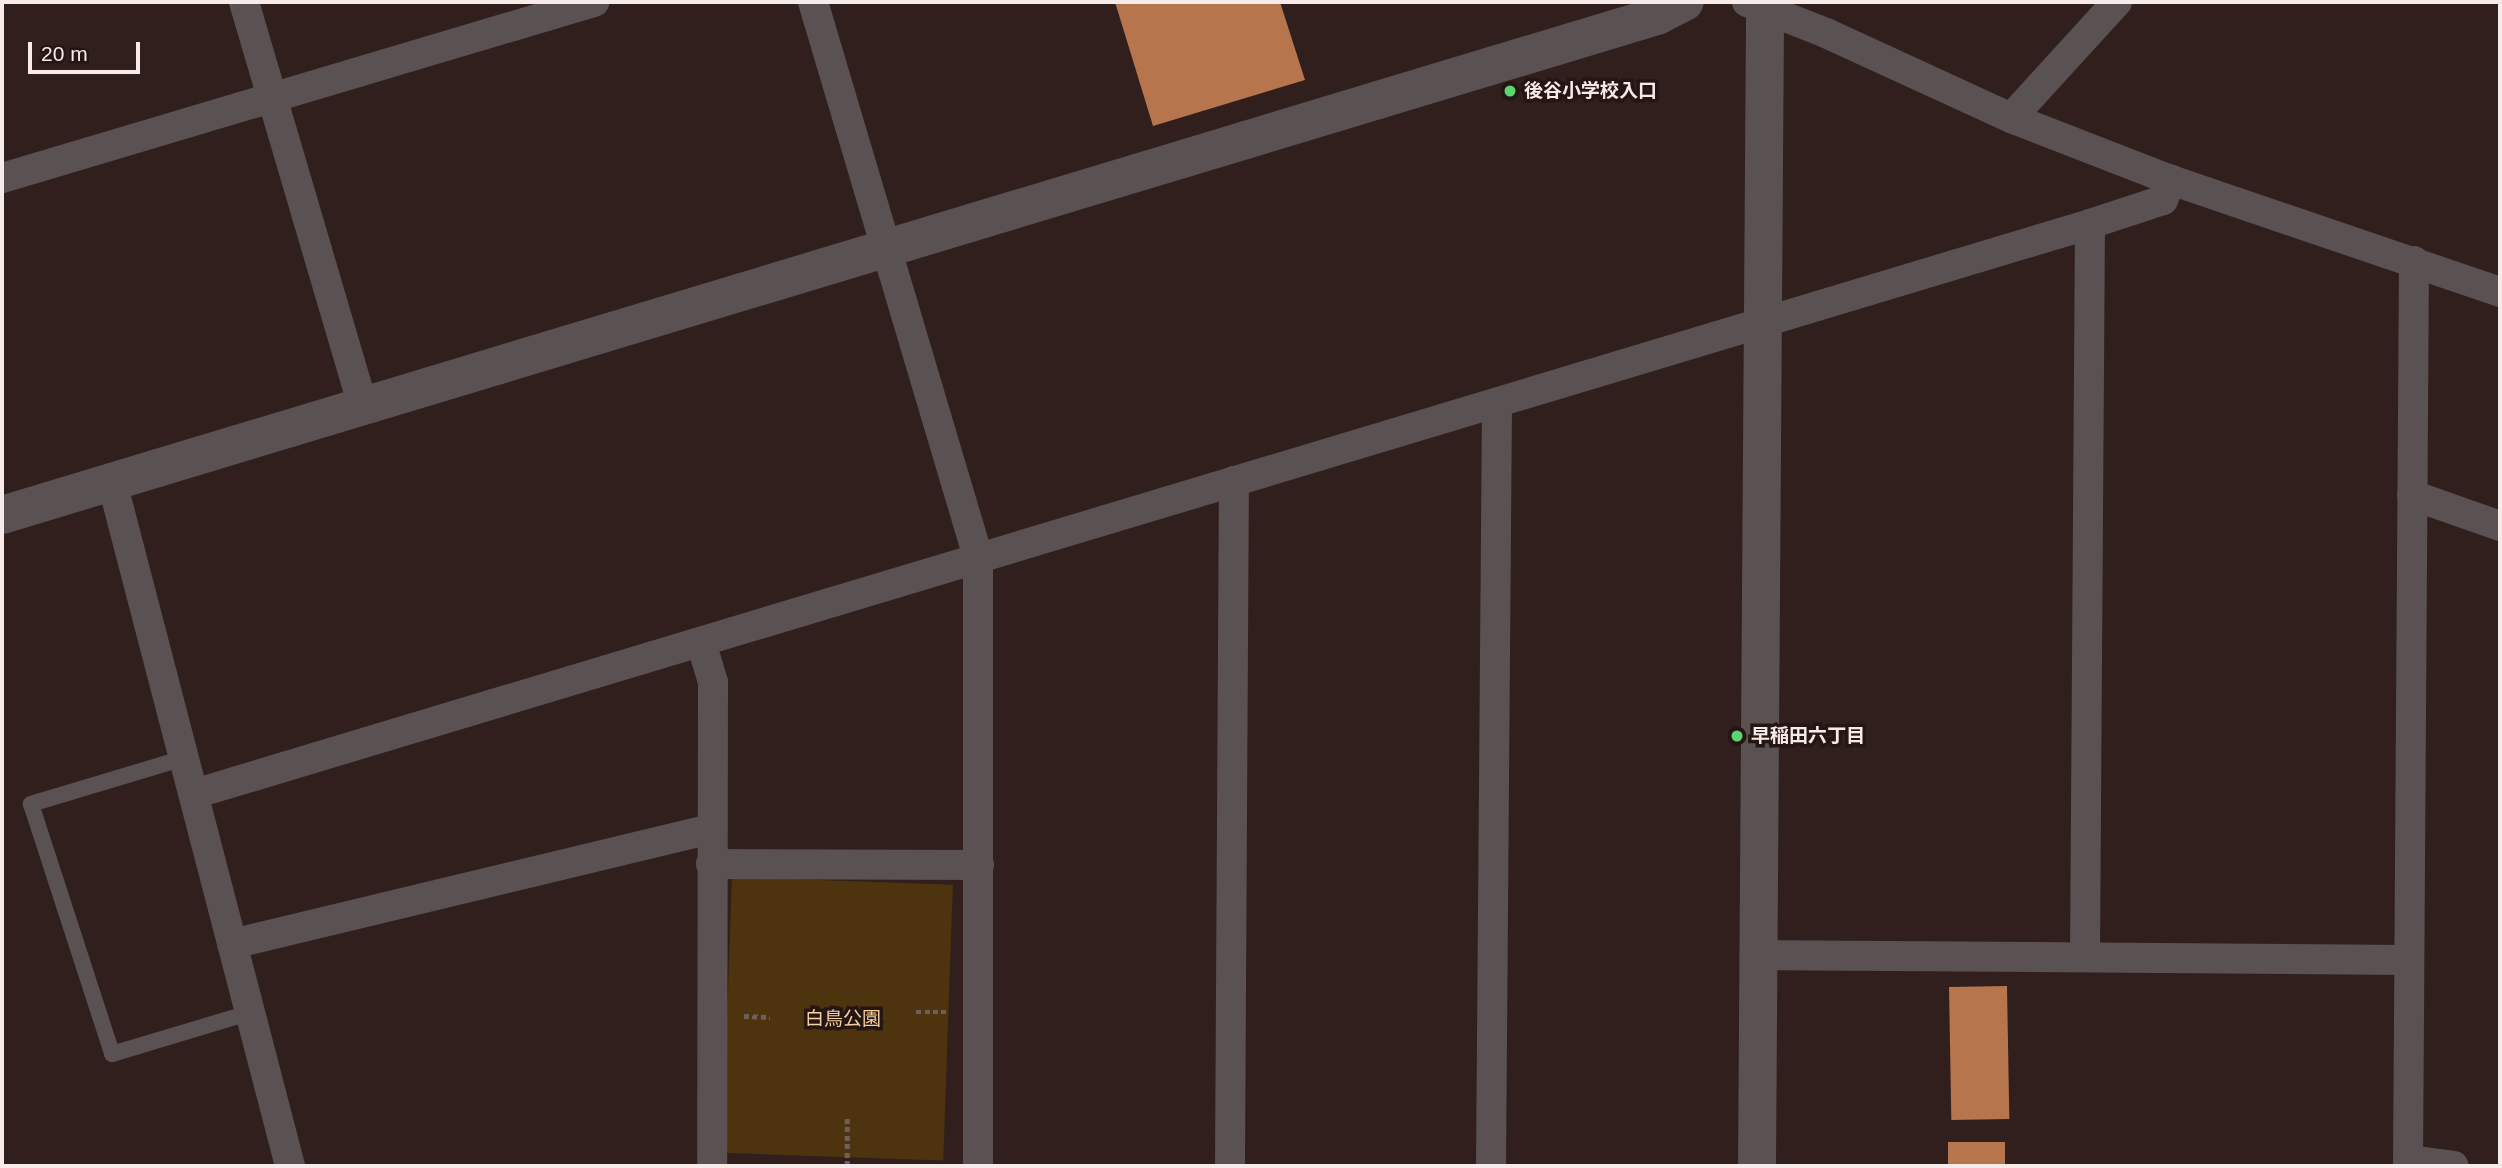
<!DOCTYPE html>
<meta charset="utf-8">
<style>
body{margin:0}
#map{position:relative;width:2502px;height:1168px;overflow:hidden;background:#301f1d;font-family:Helvetica,"Noto Sans JP",sans-serif}
div>[style]{position:absolute}
[style*='--x']{left:calc(var(--x)*1px);top:calc(var(--y)*1px);width:calc(var(--w)*1px);rotate:calc(var(--a)*1deg)}
.green>*{inset:0;background:#4d340e;transform-origin:0 0}
.building>*{inset:0;background:#b7754d;transform-origin:0 0}
.path>*{height:4.5px;margin-top:-2.25px;transform-origin:0;background:repeating-linear-gradient(90deg,#6e5e5d 0 5px,transparent 0 8.5px)}
.service>*{height:16px;margin:-8px;padding:0 8px;transform-origin:8px;border-radius:8px;background:#5a5153}
.minor>*{height:30px;margin:-15px;padding:0 15px;transform-origin:15px;border-radius:15px;background:#5a5153}
.tertiary>*{height:38px;margin:-19px;padding:0 19px;transform-origin:19px;border-radius:19px;background:#5a5153}
.dots>*{width:19px;height:19px;translate:-50% -50%;box-sizing:border-box;border:4px solid #251614;border-radius:50%}
span{translate:-50% -50%;white-space:nowrap;text-align:center;line-height:1.15;-webkit-text-stroke:7px #251614;paint-order:stroke}
.poi-label{font-size:19px;color:#f7ebea;font-weight:700}
.left{translate:0 -50%;text-align:left}
.park-label{font-size:19px;color:#f5d09d}
.frame{position:absolute;inset:0;border:4px solid #f7ebea;pointer-events:none}
.scale{position:absolute;left:28px;top:42px;width:112px;height:32px;box-sizing:border-box;border:4px solid #f7ebea;border-top:0;padding-left:9px;font-size:21px;line-height:24px;white-space:nowrap;color:#f7ebea;-webkit-text-stroke:5px #251614;paint-order:stroke}
</style>
<div id="map">
<div class="green">
<div style="left:732px;top:877px;width:221px;height:276px;rotate:2deg"></div>
</div>
<div class="building">
<div style="clip-path:polygon(1115px 2px,1280px 2px,1305px 80px,1153px 126px)"></div>
<div style="left:2007px;top:986px;width:133px;height:58px;rotate:89deg"></div>
<div style="left:2005px;top:1142px;width:24px;height:57px;rotate:90deg"></div>
</div>
<div class="path">
<div style="--x:916;--y:1012;--w:30;--a:0"></div>
<div style="--x:744;--y:1016;--w:26;--a:2"></div>
<div style="--x:847;--y:1166;--w:50;--a:-90"></div>
</div>
<div class="service">
<div style="--x:184;--y:758;--w:160;--a:163.3"></div>
<div style="--x:31;--y:804;--w:263;--a:72"></div>
<div style="--x:112;--y:1054;--w:143;--a:-16.7"></div>
</div>
<div class="minor">
<div style="--x:244;--y:2;--w:422;--a:73.6"></div>
<div style="--x:813;--y:2;--w:579;--a:73.44"></div>
<div style="--x:978;--y:557;--w:609;--a:90"></div>
<div style="--x:1747;--y:2;--w:85;--a:21.4"></div>
<div style="--x:1826;--y:33;--w:204;--a:24.7"></div>
<div style="--x:2011;--y:118;--w:172;--a:21.2"></div>
<div style="--x:2171;--y:180;--w:348;--a:18.8"></div>
<div style="--x:2011;--y:118;--w:157;--a:-47.6"></div>
<div style="--x:2;--y:178;--w:618;--a:-16.56"></div>
<div style="--x:112;--y:482;--w:707;--a:75.41"></div>
<div style="--x:2412;--y:495;--w:93;--a:19.4"></div>
<div style="--x:701;--y:642;--w:42;--a:73.3"></div>
<div style="--x:713;--y:682;--w:484;--a:90.1"></div>
<div style="--x:194;--y:794;--w:1980;--a:-16.73"></div>
<div style="--x:2090;--y:224;--w:77;--a:-18.2"></div>
<div style="--x:2163;--y:200;--w:22;--a:-68"></div>
<div style="--x:711;--y:864;--w:268;--a:0.2"></div>
<div style="--x:232;--y:944;--w:494;--a:-13.5"></div>
<div style="--x:1759;--y:955;--w:650;--a:0.44"></div>
<div style="--x:2085;--y:956;--w:732;--a:-89.61"></div>
<div style="--x:2408;--y:1160;--w:46;--a:7.4"></div>
<div style="--x:1230;--y:1166;--w:685;--a:-89.67"></div>
<div style="--x:1491;--y:1166;--w:763;--a:-89.55"></div>
<div style="--x:2408;--y:1166;--w:905;--a:-89.62"></div>
</div>
<div class="tertiary">
<div style="--x:2;--y:515;--w:1729;--a:-16.78"></div>
<div style="--x:1657;--y:16;--w:31;--a:-27"></div>
<div style="--x:1757;--y:1166;--w:1158;--a:-89.6"></div>
</div>
<div class="dots">
<div style="left:1510px;top:91px;background:#5ad56f"></div>
<div style="left:1737px;top:736px;background:#5ad56f"></div>
</div>
<div class="poi-label">
<span class="left" style="left:1524px;top:91px">後谷小学校入口</span>
<span class="left" style="left:1751px;top:736px">早稲田六丁目</span>
</div>
<div class="park-label">
<span style="left:843px;top:1019px">白鳥公園</span>
</div>
<div class="frame"></div>
<div class="scale">20 m</div>
</div>
